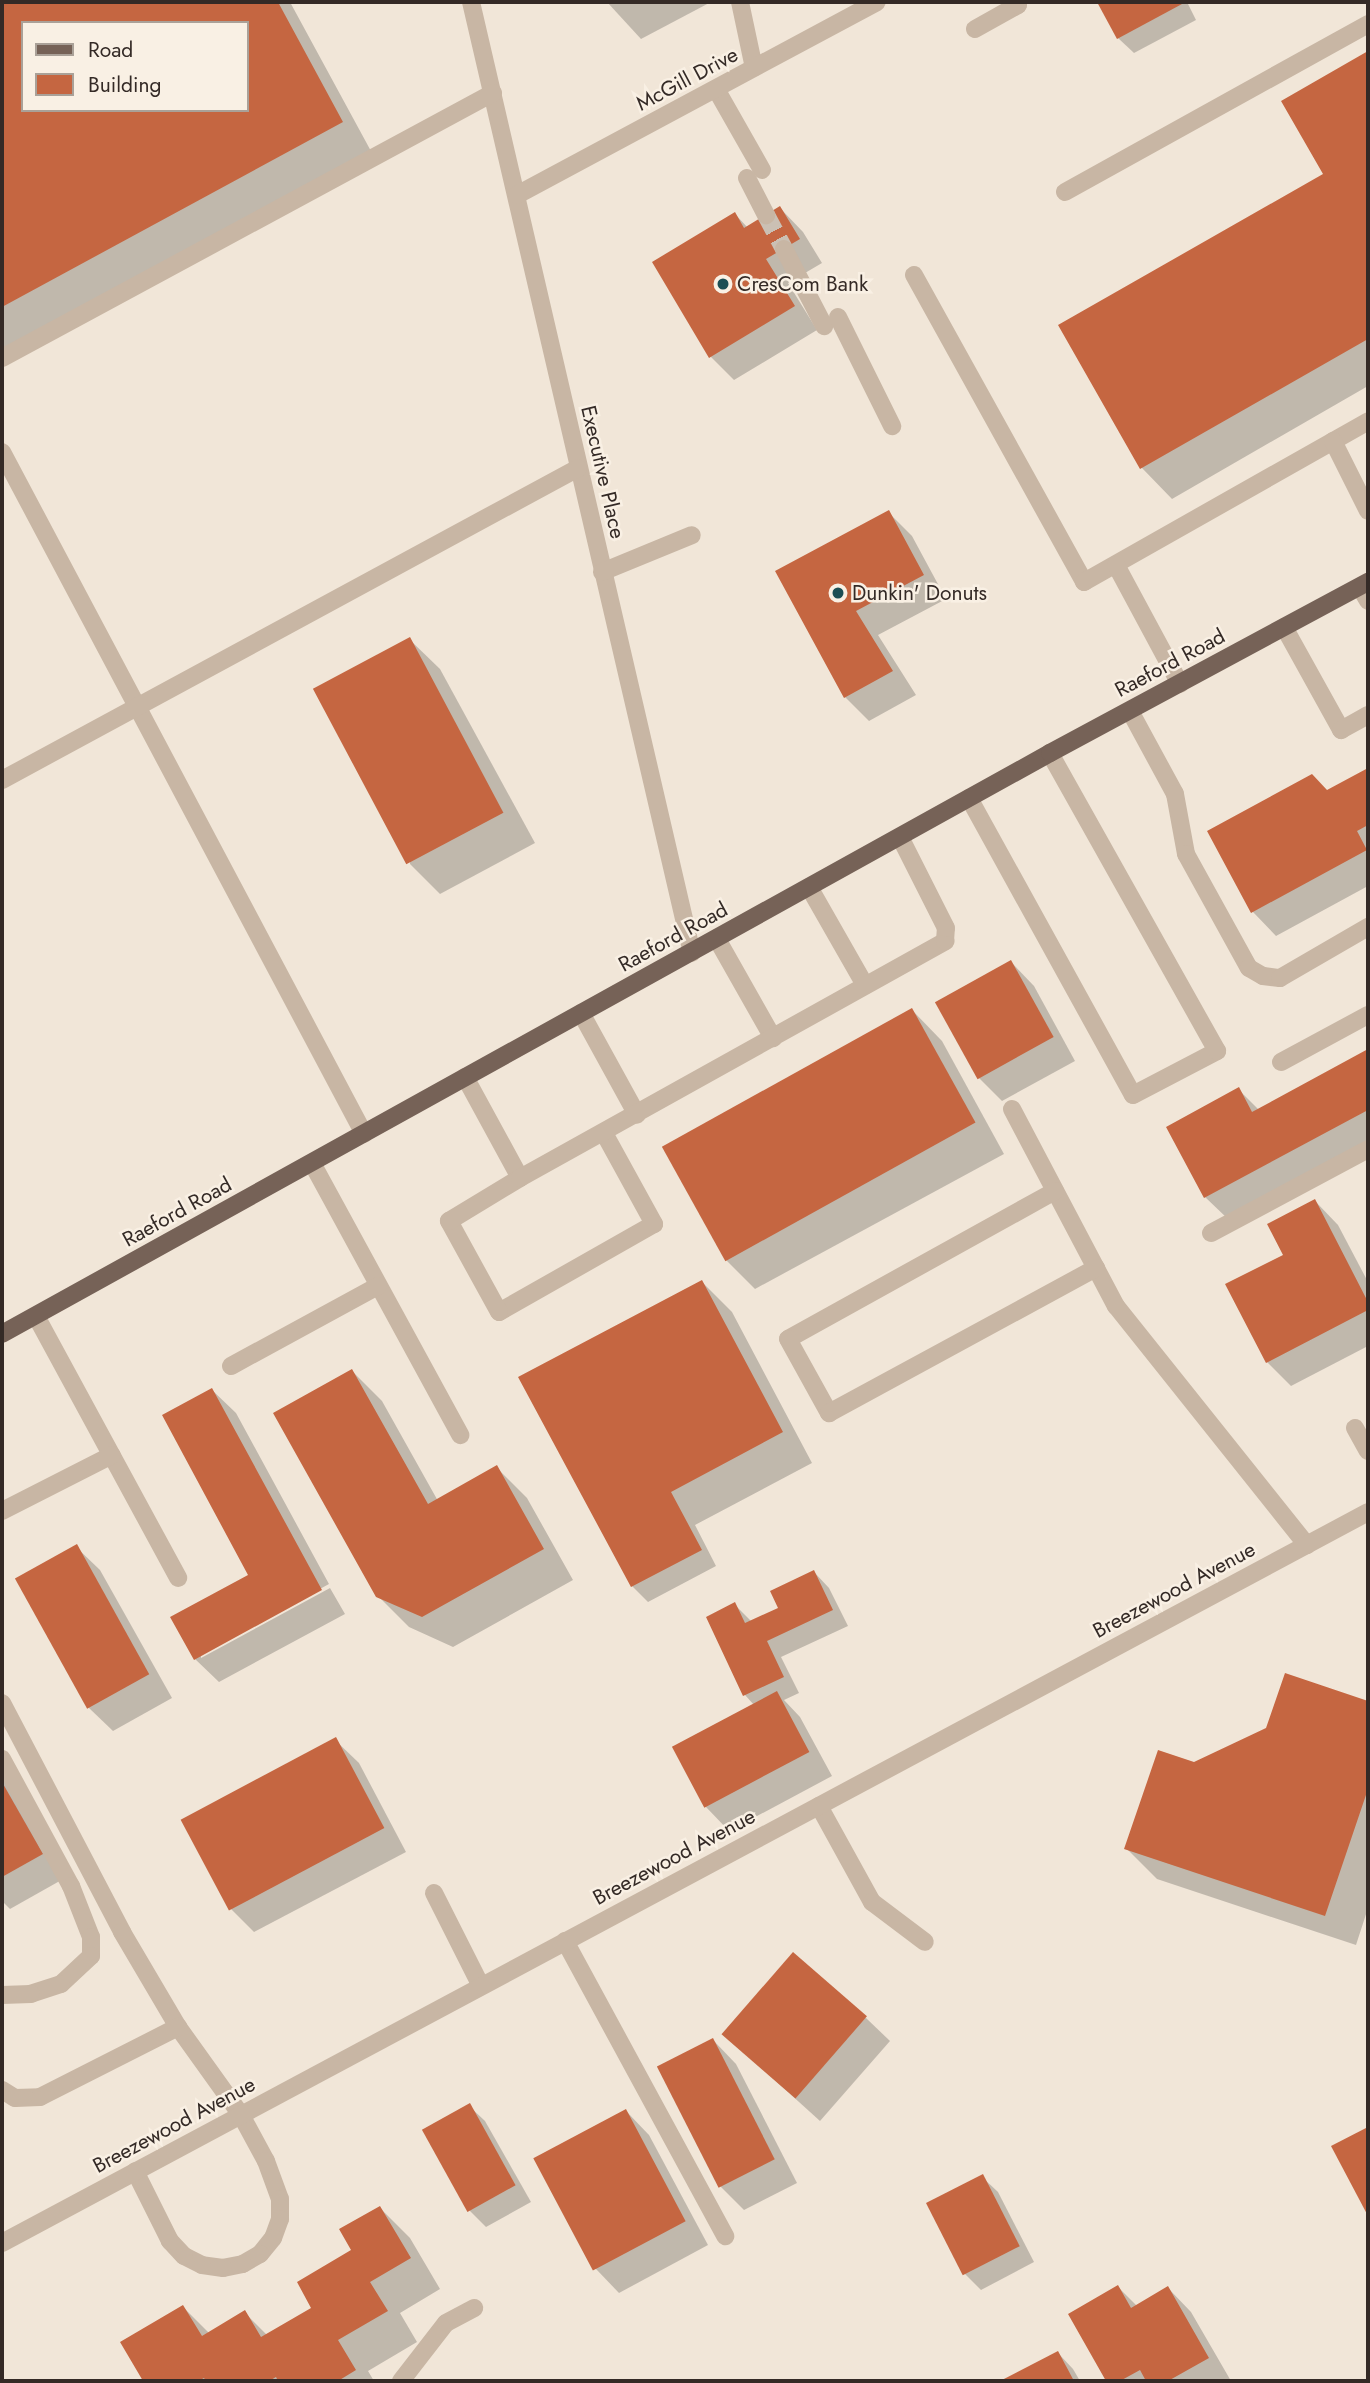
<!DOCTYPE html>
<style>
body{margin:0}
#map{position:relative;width:1370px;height:2383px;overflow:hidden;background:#f1e6d8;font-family:Jost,sans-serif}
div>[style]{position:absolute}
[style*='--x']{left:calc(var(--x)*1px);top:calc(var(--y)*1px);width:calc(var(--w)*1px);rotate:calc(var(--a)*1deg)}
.shadow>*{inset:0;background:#0003}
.building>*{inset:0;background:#c56641;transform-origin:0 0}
.minor-tunnel>*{height:18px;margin-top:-9px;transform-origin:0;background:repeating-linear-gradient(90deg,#cbc0b4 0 18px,transparent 0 27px)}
.minor>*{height:18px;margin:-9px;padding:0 9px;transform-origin:9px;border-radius:9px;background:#c8b6a4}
.major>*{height:18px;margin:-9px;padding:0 9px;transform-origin:9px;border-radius:9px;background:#766257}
.dots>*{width:19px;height:19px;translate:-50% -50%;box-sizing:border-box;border:4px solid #f9f0e4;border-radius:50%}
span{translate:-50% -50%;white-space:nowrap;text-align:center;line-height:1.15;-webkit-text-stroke:5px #f9f0e4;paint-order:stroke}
.street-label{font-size:21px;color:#342a26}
.poi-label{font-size:21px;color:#342a26}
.left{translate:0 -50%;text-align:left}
.frame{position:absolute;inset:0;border:4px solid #342a26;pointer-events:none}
.legend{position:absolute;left:21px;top:21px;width:228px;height:91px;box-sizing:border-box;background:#f9f0e4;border:2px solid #aaa198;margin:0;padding:9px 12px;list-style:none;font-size:21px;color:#342a26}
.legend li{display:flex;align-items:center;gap:14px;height:35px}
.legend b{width:35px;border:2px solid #aaa198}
</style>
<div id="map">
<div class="shadow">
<div style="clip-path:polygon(evenodd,2px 2px,290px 2px,372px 153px,2px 354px,2px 2px,23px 23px,247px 23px,247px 110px,23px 110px,23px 23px)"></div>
<div style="clip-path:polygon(607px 2px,711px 2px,641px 39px)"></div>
<div style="clip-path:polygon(1099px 2px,1187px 2px,1196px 20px,1134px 53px,1118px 38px)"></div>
<div style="clip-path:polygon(1368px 53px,1368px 386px,1172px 499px,1142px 468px,1060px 326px,1325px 174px,1284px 101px)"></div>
<div style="clip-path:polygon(780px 208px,803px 232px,822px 263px,788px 283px,817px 330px,734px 380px,711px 357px,735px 214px,748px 228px)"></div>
<div style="clip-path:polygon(888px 512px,912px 536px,946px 599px,878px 635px,916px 695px,869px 721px,845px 697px,777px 572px)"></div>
<div style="clip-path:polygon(409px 639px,440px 669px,535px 843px,440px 894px,410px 864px)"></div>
<div style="clip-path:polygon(1368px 770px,1368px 886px,1276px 936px,1253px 912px,1209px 832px,1328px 792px)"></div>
<div style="clip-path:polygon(1011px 962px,1034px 986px,1075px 1061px,1002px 1101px,978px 1077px)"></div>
<div style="clip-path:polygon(912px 1010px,942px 1041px,1004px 1154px,755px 1289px,725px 1259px)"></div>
<div style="clip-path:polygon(1368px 1051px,1368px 1145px,1229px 1220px,1205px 1197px,1239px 1090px,1259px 1110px)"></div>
<div style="clip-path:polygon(1315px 1201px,1338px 1225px,1368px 1282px,1368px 1346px,1291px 1386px,1267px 1362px,1285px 1255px)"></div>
<div style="clip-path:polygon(702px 1282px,732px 1312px,812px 1463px,695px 1525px,716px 1566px,648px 1602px,632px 1586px)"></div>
<div style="clip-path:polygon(352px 1371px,382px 1401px,438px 1501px,496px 1467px,527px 1498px,573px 1580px,453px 1647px,409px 1627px,378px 1596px)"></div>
<div style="clip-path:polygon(212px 1390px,236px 1413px,329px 1584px,201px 1654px,201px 1658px,330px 1588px,345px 1614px,219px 1682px,195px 1659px,250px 1575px)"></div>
<div style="clip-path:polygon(76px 1547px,100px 1570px,172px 1698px,113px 1731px,89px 1708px)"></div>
<div style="clip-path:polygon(814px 1572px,829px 1588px,848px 1626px,781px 1657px,799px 1693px,784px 1700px,800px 1717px,832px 1776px,729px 1831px,706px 1807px,674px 1748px,754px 1705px,745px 1695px,735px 1605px,752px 1622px,780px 1609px)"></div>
<div style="clip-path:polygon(1286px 1676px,1368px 1703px,1368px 1908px,1356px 1945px,1157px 1879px,1126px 1848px,1194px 1764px,1268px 1729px)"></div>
<div style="clip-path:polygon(335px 1740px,359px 1763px,406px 1852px,254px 1932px,231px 1909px)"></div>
<div style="clip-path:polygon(2px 1767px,65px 1878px,10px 1909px,2px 1901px)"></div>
<div style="clip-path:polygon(866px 2018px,890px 2041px,820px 2121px,724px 2034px)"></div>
<div style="clip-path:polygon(713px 2040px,736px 2064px,797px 2183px,744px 2210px,720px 2186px)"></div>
<div style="clip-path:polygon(469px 2106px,485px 2121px,531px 2202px,486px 2227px,470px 2211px)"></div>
<div style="clip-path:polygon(626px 2111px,649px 2135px,708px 2245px,619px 2293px,596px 2269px,536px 2159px)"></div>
<div style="clip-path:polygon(982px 2177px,998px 2192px,1034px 2262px,981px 2290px,965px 2274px)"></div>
<div style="clip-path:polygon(380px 2208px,410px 2238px,440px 2289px,400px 2313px,417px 2342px,368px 2371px,374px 2381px,145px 2381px,123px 2343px,183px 2307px,209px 2333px,245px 2313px,267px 2335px,313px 2308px)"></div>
<div style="clip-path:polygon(1118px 2287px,1137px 2306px,1168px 2288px,1191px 2312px,1231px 2381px,1108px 2381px,1070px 2315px)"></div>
<div style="clip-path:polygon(1058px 2353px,1073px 2369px,1080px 2381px,1004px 2381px)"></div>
</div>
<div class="building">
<div style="clip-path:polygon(evenodd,2px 2px,278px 2px,343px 122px,2px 307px,2px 2px,23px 23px,247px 23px,247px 110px,23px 110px,23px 23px)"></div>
<div style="clip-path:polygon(1097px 2px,1181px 2px,1182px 4px,1117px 39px)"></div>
<div style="clip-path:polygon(1368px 51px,1368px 339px,1140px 469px,1058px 325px,1323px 174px,1281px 101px)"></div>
<div style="clip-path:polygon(780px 206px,800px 239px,766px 259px,795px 306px,709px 358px,652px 262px,735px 212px,744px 228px)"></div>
<div style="clip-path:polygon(889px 510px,924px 575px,856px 611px,893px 671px,844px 698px,775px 571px)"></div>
<div style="left:410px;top:637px;width:199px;height:110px;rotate:62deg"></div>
<div style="clip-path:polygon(1368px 768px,1368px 825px,1357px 831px,1367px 850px,1251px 913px,1207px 831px,1312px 774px,1327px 790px)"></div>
<div style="left:1011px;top:960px;width:88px;height:87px;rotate:61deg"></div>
<div style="left:912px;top:1008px;width:131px;height:286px;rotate:61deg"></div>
<div style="clip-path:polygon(1368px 1049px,1368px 1110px,1204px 1198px,1166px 1127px,1239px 1087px,1252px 1112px)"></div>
<div style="clip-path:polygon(1315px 1199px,1368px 1302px,1368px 1310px,1266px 1363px,1225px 1284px,1283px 1255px,1267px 1224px)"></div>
<div style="clip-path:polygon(702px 1280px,783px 1432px,671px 1492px,702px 1550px,631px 1587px,518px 1377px)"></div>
<div style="clip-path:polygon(352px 1369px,428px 1504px,497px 1465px,544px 1549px,422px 1617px,376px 1597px,273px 1413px)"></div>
<div style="clip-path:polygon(212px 1388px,322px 1590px,194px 1660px,170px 1617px,248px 1575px,162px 1415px)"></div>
<div style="left:77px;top:1544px;width:149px;height:71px;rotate:61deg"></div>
<div style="clip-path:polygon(814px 1570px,833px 1610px,767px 1641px,784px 1677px,743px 1696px,706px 1617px,735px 1602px,745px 1623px,778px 1608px,770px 1591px)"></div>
<div style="clip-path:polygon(1285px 1673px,1368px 1701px,1368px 1789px,1325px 1916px,1124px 1849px,1158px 1750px,1194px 1762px,1266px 1728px)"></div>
<div style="left:777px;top:1691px;width:69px;height:119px;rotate:62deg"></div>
<div style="left:336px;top:1737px;width:103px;height:176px;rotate:62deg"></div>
<div style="clip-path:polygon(2px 1782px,43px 1854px,2px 1877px)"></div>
<div style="left:793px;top:1952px;width:98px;height:109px;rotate:41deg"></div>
<div style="left:713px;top:2038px;width:136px;height:63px;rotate:63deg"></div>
<div style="left:470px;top:2103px;width:94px;height:55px;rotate:61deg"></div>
<div style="left:626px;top:2109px;width:127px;height:105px;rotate:62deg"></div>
<div style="clip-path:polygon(1366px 2128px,1368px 2133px,1368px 2216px,1331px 2146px)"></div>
<div style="left:983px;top:2174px;width:81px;height:64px;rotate:63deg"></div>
<div style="clip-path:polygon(380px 2206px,411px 2258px,370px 2282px,388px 2311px,338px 2340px,356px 2370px,338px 2381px,278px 2381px,276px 2377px,269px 2381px,206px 2381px,204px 2378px,198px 2381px,143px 2381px,120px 2342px,183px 2305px,202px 2336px,245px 2310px,261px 2337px,311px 2308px,297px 2282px,351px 2250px,339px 2229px)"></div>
<div style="clip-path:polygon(1118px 2285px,1131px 2308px,1168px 2286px,1209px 2358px,1168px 2381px,1146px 2381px,1140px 2370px,1120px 2381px,1106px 2381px,1068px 2314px)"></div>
<div style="clip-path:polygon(1058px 2351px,1074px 2381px,1000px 2381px)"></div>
</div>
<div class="minor-tunnel">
<div style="--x:766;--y:215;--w:38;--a:62"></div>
</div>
<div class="minor">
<div style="--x:471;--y:2;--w:976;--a:76.92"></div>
<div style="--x:740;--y:2;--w:67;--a:78"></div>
<div style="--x:975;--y:29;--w:49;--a:-29.2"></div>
<div style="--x:1018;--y:5;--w:3;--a:-90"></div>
<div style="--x:716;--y:89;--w:93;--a:60.4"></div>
<div style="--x:747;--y:178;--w:42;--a:62.8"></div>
<div style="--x:1065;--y:192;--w:346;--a:-29"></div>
<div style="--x:517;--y:195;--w:408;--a:-28.2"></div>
<div style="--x:784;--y:249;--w:87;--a:62.5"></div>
<div style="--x:914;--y:275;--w:351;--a:61"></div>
<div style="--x:1084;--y:582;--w:326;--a:-29.5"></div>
<div style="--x:838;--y:317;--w:122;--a:63.6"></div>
<div style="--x:2;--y:358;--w:558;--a:-28.36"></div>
<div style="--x:1333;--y:441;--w:78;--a:63.4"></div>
<div style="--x:2;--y:452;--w:772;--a:62.04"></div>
<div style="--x:1116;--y:565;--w:135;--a:61.7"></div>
<div style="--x:602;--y:572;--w:97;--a:-22.3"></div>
<div style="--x:1360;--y:587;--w:16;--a:60"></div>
<div style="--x:1284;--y:627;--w:118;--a:61"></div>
<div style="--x:1341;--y:730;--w:31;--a:-29"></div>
<div style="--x:1130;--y:711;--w:94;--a:61.5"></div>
<div style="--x:1175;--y:794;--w:61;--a:79.6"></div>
<div style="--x:1186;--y:854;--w:130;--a:61.1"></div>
<div style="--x:1249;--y:968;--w:16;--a:30"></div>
<div style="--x:1263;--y:976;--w:17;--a:7"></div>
<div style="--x:1280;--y:978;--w:102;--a:-30.1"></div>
<div style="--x:2;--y:780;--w:655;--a:-28.44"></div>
<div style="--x:969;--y:798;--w:339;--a:61.1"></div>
<div style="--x:1133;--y:1095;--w:95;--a:-27.6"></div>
<div style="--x:1217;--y:1051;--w:342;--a:-119.3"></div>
<div style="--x:809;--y:887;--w:113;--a:60.3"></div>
<div style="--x:717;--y:939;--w:114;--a:60.5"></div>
<div style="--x:581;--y:1013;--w:116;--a:61.2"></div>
<div style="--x:1281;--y:1062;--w:99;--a:-28.4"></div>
<div style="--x:465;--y:1077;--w:115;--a:61.4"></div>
<div style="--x:1012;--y:1109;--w:223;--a:62.2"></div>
<div style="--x:1116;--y:1306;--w:306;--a:51.4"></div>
<div style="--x:604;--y:1133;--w:104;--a:61.2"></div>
<div style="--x:654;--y:1224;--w:178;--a:150.4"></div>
<div style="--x:499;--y:1312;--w:104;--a:-118.8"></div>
<div style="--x:449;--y:1221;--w:83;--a:-31.2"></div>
<div style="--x:520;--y:1178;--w:487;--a:-29.1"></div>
<div style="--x:945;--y:941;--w:13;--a:-86"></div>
<div style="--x:946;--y:928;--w:102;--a:-116.8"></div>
<div style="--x:312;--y:1163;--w:310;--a:61.4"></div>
<div style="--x:1055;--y:1191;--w:305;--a:151"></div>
<div style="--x:788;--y:1339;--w:85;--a:61"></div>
<div style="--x:829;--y:1413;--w:304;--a:-28.5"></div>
<div style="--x:1211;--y:1233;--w:178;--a:-28.1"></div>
<div style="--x:36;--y:1316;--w:298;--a:61.5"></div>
<div style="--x:231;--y:1366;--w:167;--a:-28.6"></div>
<div style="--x:1355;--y:1428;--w:26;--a:61"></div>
<div style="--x:2;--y:1511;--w:123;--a:-27"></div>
<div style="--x:2;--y:1703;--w:259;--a:62.3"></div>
<div style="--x:122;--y:1932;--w:110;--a:59.5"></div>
<div style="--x:178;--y:2027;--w:108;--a:54.4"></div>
<div style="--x:241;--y:2115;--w:52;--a:61.5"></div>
<div style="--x:266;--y:2161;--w:40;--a:69.8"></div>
<div style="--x:280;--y:2199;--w:20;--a:90"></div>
<div style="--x:280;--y:2219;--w:20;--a:110"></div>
<div style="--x:273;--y:2238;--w:21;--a:129"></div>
<div style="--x:260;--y:2254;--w:20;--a:150"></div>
<div style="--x:243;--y:2264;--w:20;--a:169"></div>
<div style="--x:223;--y:2268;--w:21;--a:-172"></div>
<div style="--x:202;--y:2265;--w:20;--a:-153"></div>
<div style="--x:184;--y:2256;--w:21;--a:-133"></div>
<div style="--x:170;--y:2241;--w:78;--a:-116.6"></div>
<div style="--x:2;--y:1759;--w:145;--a:61.5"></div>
<div style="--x:71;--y:1886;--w:55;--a:68.6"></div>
<div style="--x:91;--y:1937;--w:19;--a:90"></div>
<div style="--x:91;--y:1956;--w:41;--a:137"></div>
<div style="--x:61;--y:1984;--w:32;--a:162"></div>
<div style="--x:31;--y:1994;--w:29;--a:178"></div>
<div style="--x:819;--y:1806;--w:110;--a:61.1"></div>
<div style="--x:872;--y:1902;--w:66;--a:37"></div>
<div style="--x:434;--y:1893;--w:104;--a:63.2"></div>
<div style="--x:565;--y:1941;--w:336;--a:61.5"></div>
<div style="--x:2;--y:2090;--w:15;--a:32"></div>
<div style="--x:15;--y:2098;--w:25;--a:-2"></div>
<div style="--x:40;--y:2097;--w:155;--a:-26.9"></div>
<div style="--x:2;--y:2243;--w:1549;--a:-28.15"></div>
<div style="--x:401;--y:2381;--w:73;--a:-52.2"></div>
<div style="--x:446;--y:2323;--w:32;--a:-28"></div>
</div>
<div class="major">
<div style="--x:2;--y:1334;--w:1198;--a:-29"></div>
<div style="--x:1050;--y:753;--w:361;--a:-28.3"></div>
</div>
<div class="dots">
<div style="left:723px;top:284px;background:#1c4e54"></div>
<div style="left:838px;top:593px;background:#1c4e54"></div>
</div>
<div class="street-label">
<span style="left:687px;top:79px;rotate:-28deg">McGill Drive</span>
<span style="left:603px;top:472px;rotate:77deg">Executive Place</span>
<span style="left:1170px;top:663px;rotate:-28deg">Raeford Road</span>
<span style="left:673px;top:937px;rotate:-29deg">Raeford Road</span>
<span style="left:177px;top:1212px;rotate:-29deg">Raeford Road</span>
<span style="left:1174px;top:1590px;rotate:-28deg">Breezewood Avenue</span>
<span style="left:674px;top:1857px;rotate:-28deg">Breezewood Avenue</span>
<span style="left:174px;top:2125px;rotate:-28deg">Breezewood Avenue</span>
</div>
<div class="poi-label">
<span class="left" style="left:737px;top:284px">CresCom Bank</span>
<span class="left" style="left:852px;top:593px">Dunkin' Donuts</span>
</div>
<div class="frame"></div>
<ul class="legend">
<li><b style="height:9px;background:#766257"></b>Road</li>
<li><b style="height:19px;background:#c56641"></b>Building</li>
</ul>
</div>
